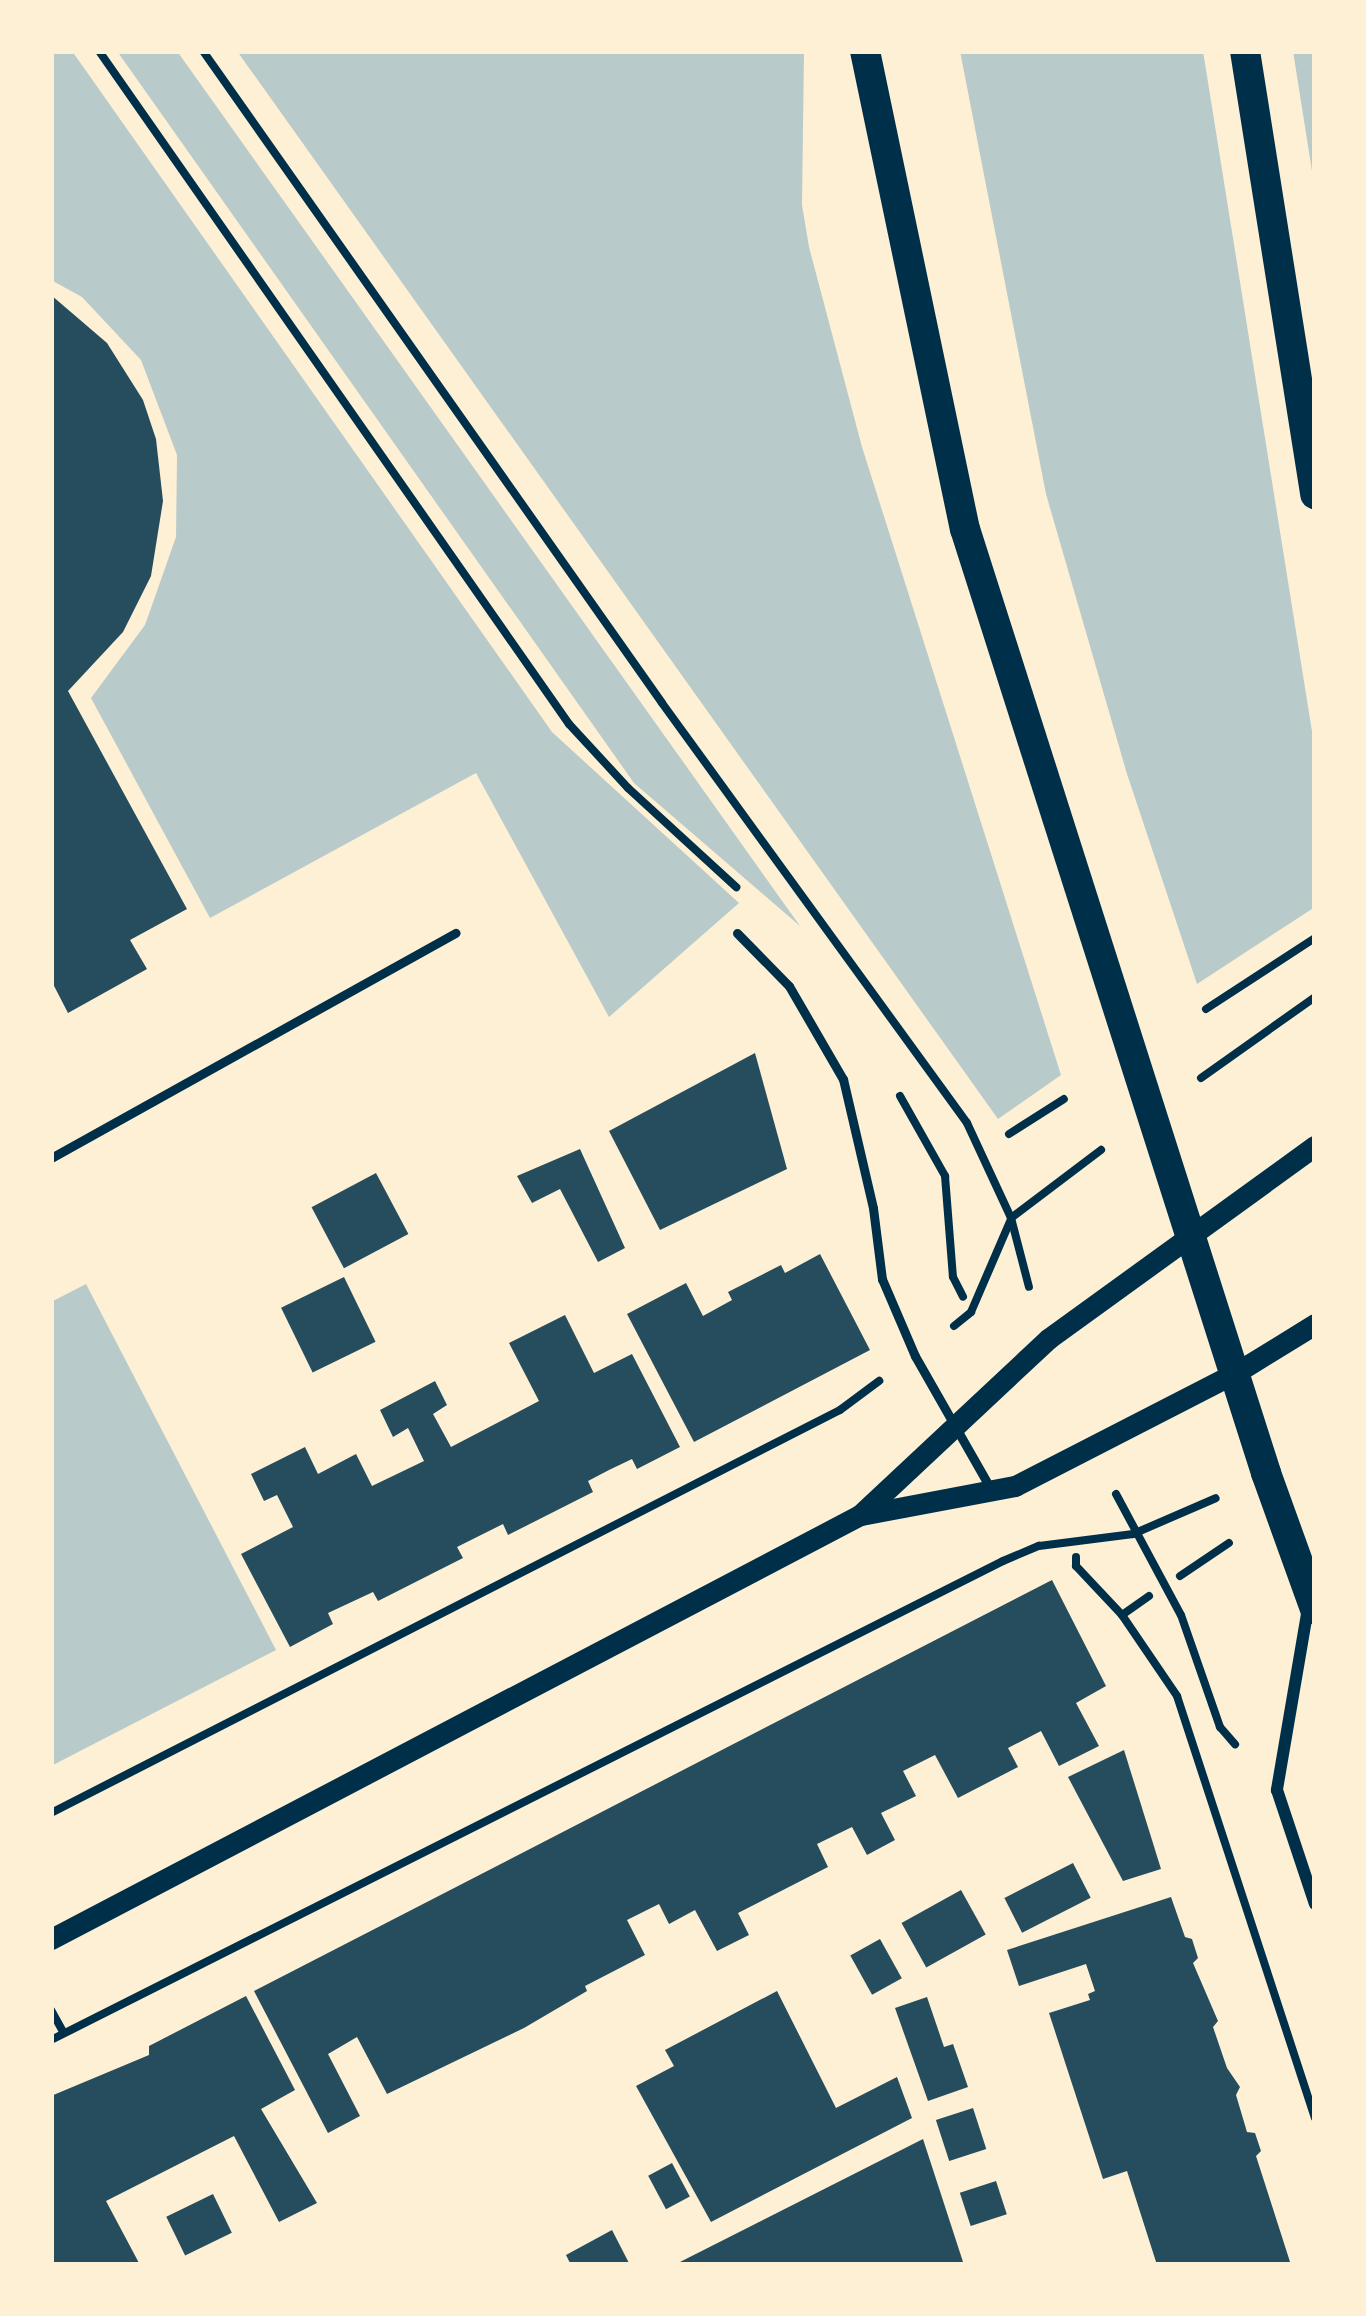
<!DOCTYPE html>
<style>
body{margin:0}
#map{position:relative;width:1366px;height:2316px;overflow:hidden;background:#fdf0d5;font-family:"Work Sans",sans-serif}
div>[style]{position:absolute}
[style*='--x']{left:calc(var(--x)*1px);top:calc(var(--y)*1px);width:calc(var(--w)*1px);rotate:calc(var(--a)*1deg)}
.green>*{inset:0;background:#b9caca}
.building>*{inset:0;background:#264d5e;transform-origin:0 0}
.path>*{height:8px;margin:-4px;padding:0 4px;transform-origin:4px;border-radius:4px;background:#003049}
.service>*{height:9px;margin:-4.5px;padding:0 4.5px;transform-origin:4.5px;border-radius:4.5px;background:#003049}
.minor>*{height:12px;margin:-6px;padding:0 6px;transform-origin:6px;border-radius:6px;background:#003049}
.tertiary>*{height:21px;margin:-10.5px;padding:0 10.5px;transform-origin:10.5px;border-radius:10.5px;background:#003049}
.primary>*{height:30px;margin:-15px;padding:0 15px;transform-origin:15px;border-radius:15px;background:#003049}
span{translate:-50% -50%;white-space:nowrap;text-align:center;line-height:1.15;-webkit-text-stroke:9px #fdf0d5;paint-order:stroke}
.frame{position:absolute;inset:0;border:54px solid #fdf0d5;pointer-events:none}
</style>
<div id="map">
<div class="green">
<div style="clip-path:polygon(51px 51px,72px 51px,552px 732px,739px 903px,609px 1017px,476px 773px,210px 918px,91px 698px,145px 625px,176px 537px,177px 455px,141px 360px,82px 297px,51px 280px)"></div>
<div style="clip-path:polygon(117px 51px,177px 51px,800px 926px,634px 783px)"></div>
<div style="clip-path:polygon(237px 51px,804px 51px,802px 205px,809px 247px,862px 447px,1061px 1075px,998px 1119px)"></div>
<div style="clip-path:polygon(960px 51px,1203px 51px,1315px 750px,1315px 907px,1197px 984px,1127px 774px,1046px 494px)"></div>
<div style="clip-path:polygon(1293px 51px,1315px 51px,1315px 190px)"></div>
<div style="clip-path:polygon(86px 1284px,276px 1650px,51px 1766px,51px 1302px)"></div>
</div>
<div class="building">
<div style="clip-path:polygon(51px 295px,107px 343px,143px 400px,156px 439px,163px 501px,151px 576px,123px 632px,68px 691px,187px 909px,130px 940px,147px 969px,68px 1013px,51px 980px)"></div>
<div style="clip-path:polygon(755px 1053px,787px 1169px,660px 1230px,609px 1131px)"></div>
<div style="clip-path:polygon(580px 1149px,625px 1248px,598px 1262px,560px 1189px,532px 1203px,517px 1176px)"></div>
<div style="left:376px;top:1173px;width:69px;height:73px;rotate:62deg"></div>
<div style="clip-path:polygon(820px 1254px,870px 1350px,694px 1442px,627px 1314px,686px 1283px,703px 1316px,732px 1300px,728px 1292px,781px 1265px,785px 1273px)"></div>
<div style="left:344px;top:1277px;width:72px;height:70px;rotate:64deg"></div>
<div style="clip-path:polygon(565px 1315px,594px 1373px,632px 1354px,680px 1447px,637px 1469px,632px 1459px,609px 1470px,588px 1481px,593px 1492px,508px 1535px,503px 1524px,457px 1547px,463px 1558px,378px 1601px,373px 1592px,328px 1613px,333px 1624px,290px 1647px,241px 1554px,293px 1527px,277px 1495px,264px 1501px,251px 1474px,305px 1447px,318px 1474px,356px 1454px,372px 1486px,424px 1461px,408px 1428px,393px 1437px,380px 1410px,435px 1381px,447px 1405px,433px 1414px,451px 1447px,539px 1401px,509px 1343px)"></div>
<div style="clip-path:polygon(1052px 1580px,1106px 1686px,1076px 1703px,1099px 1746px,1059px 1766px,1041px 1731px,1008px 1748px,1018px 1767px,958px 1798px,935px 1755px,903px 1771px,916px 1796px,881px 1813px,895px 1840px,867px 1855px,852px 1827px,817px 1844px,828px 1867px,738px 1913px,749px 1935px,717px 1951px,695px 1910px,669px 1924px,659px 1904px,627px 1920px,645px 1955px,585px 1986px,587px 1991px,524px 2028px,387px 2094px,357px 2037px,328px 2054px,360px 2116px,328px 2133px,254px 1991px)"></div>
<div style="clip-path:polygon(1124px 1750px,1161px 1869px,1123px 1881px,1068px 1777px)"></div>
<div style="left:1073px;top:1863px;width:39px;height:77px;rotate:63deg"></div>
<div style="left:961px;top:1890px;width:51px;height:68px;rotate:61deg"></div>
<div style="clip-path:polygon(1171px 1897px,1185px 1937px,1192px 1939px,1198px 1958px,1193px 1963px,1218px 2021px,1213px 2027px,1227px 2068px,1240px 2087px,1236px 2095px,1247px 2132px,1255px 2133px,1261px 2151px,1256px 2156px,1291px 2265px,1157px 2265px,1127px 2171px,1103px 2179px,1049px 2013px,1090px 2000px,1088px 1994px,1095px 1991px,1086px 1964px,1019px 1986px,1007px 1950px)"></div>
<div style="left:880px;top:1939px;width:45px;height:34px;rotate:61deg"></div>
<div style="clip-path:polygon(777px 1991px,836px 2108px,897px 2077px,912px 2118px,711px 2222px,636px 2086px,674px 2066px,665px 2050px)"></div>
<div style="clip-path:polygon(246px 1996px,295px 2090px,261px 2109px,317px 2203px,279px 2222px,234px 2136px,106px 2201px,139px 2263px,51px 2265px,51px 2096px,149px 2055px,149px 2046px)"></div>
<div style="clip-path:polygon(927px 1997px,944px 2047px,953px 2044px,968px 2087px,928px 2101px,895px 2008px)"></div>
<div style="left:973px;top:2108px;width:43px;height:39px;rotate:72deg"></div>
<div style="clip-path:polygon(923px 2139px,964px 2265px,674px 2265px)"></div>
<div style="left:672px;top:2163px;width:38px;height:27px;rotate:62deg"></div>
<div style="left:996px;top:2181px;width:35px;height:38px;rotate:72deg"></div>
<div style="left:213px;top:2194px;width:43px;height:52px;rotate:64deg"></div>
<div style="clip-path:polygon(612px 2230px,630px 2265px,571px 2265px,566px 2255px)"></div>
</div>
<div class="path">
<div style="--x:99;--y:51;--w:821;--a:55.07"></div>
<div style="--x:569;--y:724;--w:87;--a:47.3"></div>
<div style="--x:628;--y:788;--w:147;--a:42.5"></div>
<div style="--x:203;--y:51;--w:797;--a:54.85"></div>
<div style="--x:662;--y:703;--w:519;--a:54.01"></div>
<div style="--x:967;--y:1123;--w:105;--a:65.1"></div>
<div style="--x:1011;--y:1218;--w:71;--a:75.4"></div>
<div style="--x:1206;--y:1009;--w:130;--a:-33.1"></div>
<div style="--x:1201;--y:1078;--w:140;--a:-35.4"></div>
<div style="--x:900;--y:1096;--w:92;--a:60.6"></div>
<div style="--x:945;--y:1176;--w:101;--a:85.5"></div>
<div style="--x:953;--y:1277;--w:22;--a:63"></div>
<div style="--x:1009;--y:1134;--w:65;--a:-32.5"></div>
<div style="--x:1011;--y:1218;--w:113;--a:-37.1"></div>
<div style="--x:954;--y:1326;--w:22;--a:-39"></div>
<div style="--x:971;--y:1312;--w:101;--a:-66.7"></div>
<div style="--x:1116;--y:1494;--w:137;--a:61.8"></div>
<div style="--x:1181;--y:1615;--w:119;--a:70.8"></div>
<div style="--x:1220;--y:1727;--w:23;--a:49"></div>
<div style="--x:1076;--y:1557;--w:9;--a:90"></div>
<div style="--x:1076;--y:1566;--w:67;--a:46.8"></div>
<div style="--x:1122;--y:1615;--w:98;--a:55.8"></div>
<div style="--x:1177;--y:1696;--w:444;--a:71.9"></div>
<div style="--x:1180;--y:1576;--w:59;--a:-34"></div>
<div style="--x:1122;--y:1615;--w:33;--a:-35"></div>
<div style="--x:51;--y:1813;--w:886;--a:-27.06"></div>
<div style="--x:840;--y:1410;--w:49;--a:-36.6"></div>
<div style="--x:51;--y:2010;--w:26;--a:61"></div>
<div style="--x:51;--y:2040;--w:1066;--a:-26.71"></div>
<div style="--x:1003;--y:1561;--w:39;--a:-23"></div>
<div style="--x:1039;--y:1546;--w:95;--a:-7.3"></div>
<div style="--x:1133;--y:1534;--w:90;--a:-23.4"></div>
</div>
<div class="service">
<div style="--x:737;--y:933;--w:74;--a:45.5"></div>
<div style="--x:789;--y:986;--w:108;--a:59.9"></div>
<div style="--x:843;--y:1079;--w:132;--a:76.9"></div>
<div style="--x:873;--y:1208;--w:72;--a:82.8"></div>
<div style="--x:882;--y:1279;--w:84;--a:66.8"></div>
<div style="--x:915;--y:1356;--w:153;--a:60.3"></div>
<div style="--x:51;--y:1158;--w:463;--a:-29.1"></div>
</div>
<div class="minor">
<div style="--x:1308;--y:1608;--w:185;--a:99.7"></div>
<div style="--x:1277;--y:1790;--w:120;--a:71.6"></div>
</div>
<div class="tertiary">
<div style="--x:861;--y:1515;--w:157;--a:-10.7"></div>
<div style="--x:1015;--y:1486;--w:250;--a:-27.2"></div>
<div style="--x:1237;--y:1372;--w:92;--a:-31.6"></div>
<div style="--x:51;--y:1939;--w:913;--a:-27.66"></div>
<div style="--x:860;--y:1515;--w:258;--a:-43.1"></div>
<div style="--x:1048;--y:1339;--w:329;--a:-35.9"></div>
</div>
<div class="primary">
<div style="--x:865;--y:51;--w:488;--a:78.2"></div>
<div style="--x:965;--y:529;--w:991;--a:72.31"></div>
<div style="--x:1266;--y:1473;--w:145;--a:70.2"></div>
<div style="--x:1245;--y:51;--w:449;--a:81"></div>
</div>
<div class="frame"></div>
</div>
